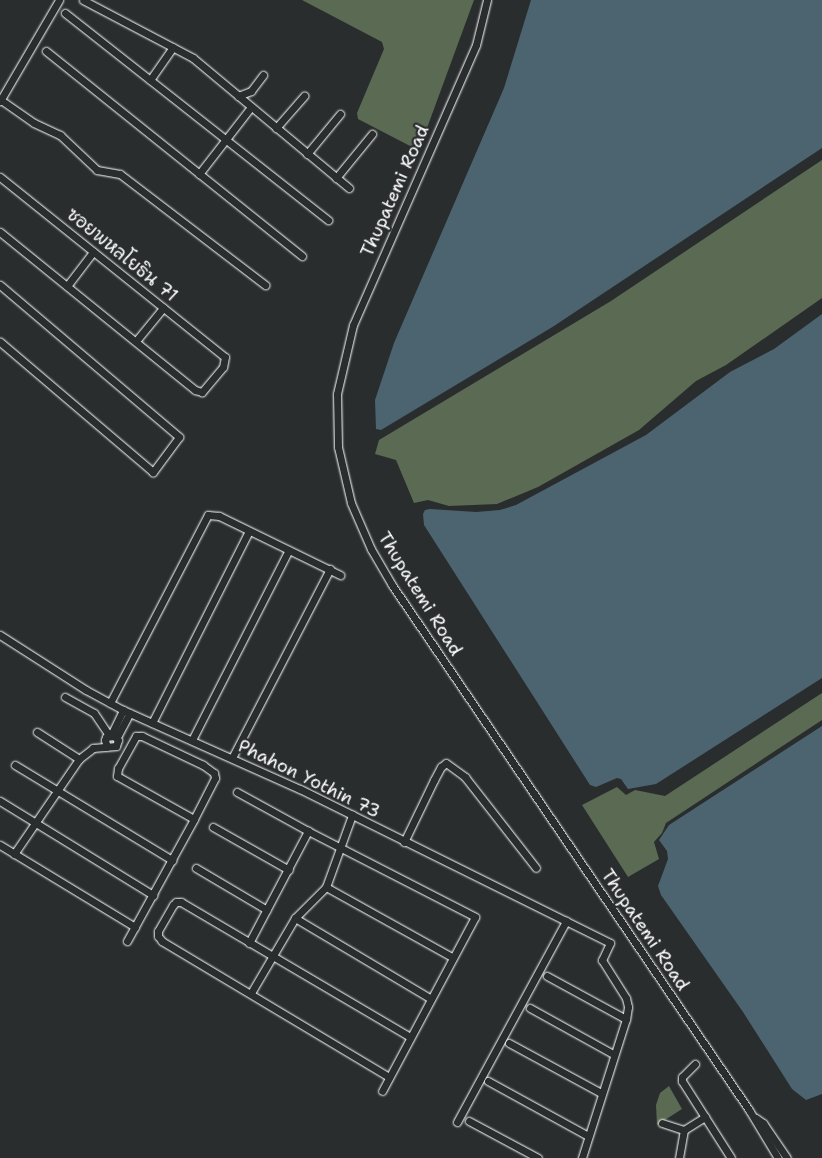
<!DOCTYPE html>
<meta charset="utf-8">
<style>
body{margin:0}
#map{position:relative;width:822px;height:1158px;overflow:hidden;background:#2a2d2e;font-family:"Shantell Sans","Playpen Sans Thai",sans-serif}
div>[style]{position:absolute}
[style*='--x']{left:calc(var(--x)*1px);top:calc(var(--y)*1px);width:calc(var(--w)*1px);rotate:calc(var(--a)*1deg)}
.green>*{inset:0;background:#5b6a52}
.water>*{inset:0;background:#4b6470}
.roads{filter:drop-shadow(0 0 1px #fff) drop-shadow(0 0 1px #fff)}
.minor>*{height:7px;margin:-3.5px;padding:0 3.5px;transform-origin:3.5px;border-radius:3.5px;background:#2a2d2e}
span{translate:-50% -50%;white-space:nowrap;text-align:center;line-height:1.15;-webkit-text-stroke:4.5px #2a2d2e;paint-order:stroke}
.street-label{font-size:18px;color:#fff}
</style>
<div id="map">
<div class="green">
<div style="clip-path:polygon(302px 0,474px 0,420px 147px,414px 148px,358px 119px,357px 113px,384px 49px,382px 42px)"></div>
<div style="clip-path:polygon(822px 160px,822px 298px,726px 365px,696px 381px,639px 430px,538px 487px,497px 504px,449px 506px,428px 500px,414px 503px,396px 460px,375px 454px,379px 440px,611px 301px)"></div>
<div style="clip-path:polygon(822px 693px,822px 720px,666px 823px,662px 833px,654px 842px,659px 859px,628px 877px,582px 805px,617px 787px,626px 795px,635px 790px,665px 796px)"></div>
<div style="clip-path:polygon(669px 1086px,682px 1109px,657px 1125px,656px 1105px,660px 1093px)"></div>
</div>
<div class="water">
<div style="clip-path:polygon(531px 0,822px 0,822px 148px,554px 326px,381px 430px,376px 429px,375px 400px,394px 343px,504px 88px)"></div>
<div style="clip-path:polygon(822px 314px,822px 678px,656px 784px,628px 789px,621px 779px,617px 778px,596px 787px,590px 785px,424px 525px,423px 514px,425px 510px,430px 509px,476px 512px,500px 510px,516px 505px,646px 435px,730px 372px,774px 349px)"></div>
<div style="clip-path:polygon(822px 726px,822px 1094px,806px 1100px,792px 1089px,743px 1012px,661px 895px,658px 886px,668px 859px,667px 851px,659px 840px,669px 825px)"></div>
</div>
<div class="roads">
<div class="minor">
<div style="--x:83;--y:0;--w:124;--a:27.8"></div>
<div style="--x:193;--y:58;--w:203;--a:39.8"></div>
<div style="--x:487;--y:0;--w:46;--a:103.7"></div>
<div style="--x:476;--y:45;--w:306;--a:113.7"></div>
<div style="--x:353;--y:325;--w:71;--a:103.1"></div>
<div style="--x:337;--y:394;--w:53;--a:88.9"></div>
<div style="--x:338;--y:447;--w:57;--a:76.9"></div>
<div style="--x:351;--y:503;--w:50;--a:66.5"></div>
<div style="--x:371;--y:549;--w:42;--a:59.7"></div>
<div style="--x:392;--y:585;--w:635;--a:55.78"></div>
<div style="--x:749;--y:1110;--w:56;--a:58.9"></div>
<div style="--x:65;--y:13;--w:335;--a:38.2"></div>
<div style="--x:46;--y:51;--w:328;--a:38.7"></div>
<div style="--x:150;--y:80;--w:40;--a:-55.1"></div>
<div style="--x:238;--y:96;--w:14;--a:-21"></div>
<div style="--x:251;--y:91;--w:20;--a:-53"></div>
<div style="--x:1;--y:100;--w:40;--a:34.9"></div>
<div style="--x:34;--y:123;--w:29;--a:25"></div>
<div style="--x:60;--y:135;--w:51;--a:43.4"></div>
<div style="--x:97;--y:170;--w:23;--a:10"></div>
<div style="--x:120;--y:174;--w:183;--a:37.4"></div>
<div style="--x:0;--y:101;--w:117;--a:-59.7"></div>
<div style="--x:276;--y:128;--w:43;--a:-48.8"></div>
<div style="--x:307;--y:154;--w:52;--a:-50.5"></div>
<div style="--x:199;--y:174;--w:85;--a:-52.2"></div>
<div style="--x:0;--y:177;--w:288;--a:38.7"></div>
<div style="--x:225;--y:357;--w:10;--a:101"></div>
<div style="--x:223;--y:367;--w:33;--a:130"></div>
<div style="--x:202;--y:392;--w:7;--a:-164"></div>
<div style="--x:195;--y:390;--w:251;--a:-141"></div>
<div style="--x:336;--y:178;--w:57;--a:-50.7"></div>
<div style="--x:0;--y:285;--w:235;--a:40.3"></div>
<div style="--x:179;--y:437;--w:44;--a:126.6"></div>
<div style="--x:153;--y:472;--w:201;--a:-139.6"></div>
<div style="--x:67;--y:286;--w:43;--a:-52.6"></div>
<div style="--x:136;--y:341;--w:43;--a:-50.7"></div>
<div style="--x:0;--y:635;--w:102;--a:32.6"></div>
<div style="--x:86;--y:690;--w:42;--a:28.4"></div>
<div style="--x:123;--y:710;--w:194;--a:24.1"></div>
<div style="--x:300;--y:789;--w:346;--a:26.4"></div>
<div style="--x:610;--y:943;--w:19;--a:115"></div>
<div style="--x:602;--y:960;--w:45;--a:57.7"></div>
<div style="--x:626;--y:998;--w:9;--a:77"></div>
<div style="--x:628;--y:1007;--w:12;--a:99"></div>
<div style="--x:626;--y:1019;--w:146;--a:107.6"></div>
<div style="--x:65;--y:697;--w:33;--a:29"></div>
<div style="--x:94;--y:713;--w:27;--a:56"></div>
<div style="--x:110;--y:703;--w:212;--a:-62.5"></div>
<div style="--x:208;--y:515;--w:11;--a:5"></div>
<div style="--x:219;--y:516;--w:135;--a:26"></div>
<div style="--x:152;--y:723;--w:215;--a:-63.2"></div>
<div style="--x:37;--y:732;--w:50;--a:32.7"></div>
<div style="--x:111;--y:735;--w:28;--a:-64"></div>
<div style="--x:117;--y:737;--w:27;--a:-62"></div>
<div style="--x:192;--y:740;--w:213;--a:-63"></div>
<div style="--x:232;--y:758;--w:213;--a:-62.6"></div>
<div style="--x:15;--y:765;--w:184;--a:31.2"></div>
<div style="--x:237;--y:792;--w:81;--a:28.8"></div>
<div style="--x:308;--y:831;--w:188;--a:27.2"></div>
<div style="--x:475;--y:917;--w:197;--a:118.1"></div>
<div style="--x:0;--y:801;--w:180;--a:31.6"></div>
<div style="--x:213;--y:827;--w:87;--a:29.5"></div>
<div style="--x:404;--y:842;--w:69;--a:-64.2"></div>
<div style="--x:434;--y:780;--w:15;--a:-62"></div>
<div style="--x:441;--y:767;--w:6;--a:-39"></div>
<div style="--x:446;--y:763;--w:24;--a:36"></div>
<div style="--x:465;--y:777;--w:115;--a:52"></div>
<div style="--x:0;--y:845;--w:158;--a:31.3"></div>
<div style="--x:14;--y:854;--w:115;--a:-55.6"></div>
<div style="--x:79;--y:759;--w:18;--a:-38"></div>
<div style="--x:93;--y:748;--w:23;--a:-5"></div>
<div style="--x:116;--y:746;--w:6;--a:-72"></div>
<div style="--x:118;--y:740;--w:6;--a:-135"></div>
<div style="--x:114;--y:736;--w:8;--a:173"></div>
<div style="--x:106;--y:737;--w:3;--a:108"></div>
<div style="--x:105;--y:740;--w:7;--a:74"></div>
<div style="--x:196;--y:868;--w:82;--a:30.6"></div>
<div style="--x:326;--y:887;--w:144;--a:29.1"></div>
<div style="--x:295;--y:918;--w:157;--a:30.7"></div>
<div style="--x:127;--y:941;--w:139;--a:-61.2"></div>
<div style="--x:194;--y:819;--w:46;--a:-62.9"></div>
<div style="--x:215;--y:778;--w:5;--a:-101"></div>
<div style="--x:214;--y:773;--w:14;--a:-144"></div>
<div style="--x:203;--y:765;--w:68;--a:-154.6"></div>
<div style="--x:142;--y:736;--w:6;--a:180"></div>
<div style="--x:136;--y:736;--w:37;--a:119"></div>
<div style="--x:118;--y:768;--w:8;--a:97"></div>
<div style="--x:117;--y:776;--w:88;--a:29.2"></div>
<div style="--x:249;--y:943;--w:127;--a:-62.2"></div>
<div style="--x:547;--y:976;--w:90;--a:28.6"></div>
<div style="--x:251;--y:993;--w:87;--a:-59.6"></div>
<div style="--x:295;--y:918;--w:44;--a:-45"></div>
<div style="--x:326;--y:887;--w:77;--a:-70.1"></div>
<div style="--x:530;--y:1008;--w:95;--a:29"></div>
<div style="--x:509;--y:1043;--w:105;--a:28.5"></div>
<div style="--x:695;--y:1064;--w:18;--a:135"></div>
<div style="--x:682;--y:1077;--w:4;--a:90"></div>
<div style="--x:682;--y:1081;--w:91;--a:57.5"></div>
<div style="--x:389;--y:1077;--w:265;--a:-149.1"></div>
<div style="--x:162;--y:941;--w:6;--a:-129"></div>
<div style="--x:158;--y:936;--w:5;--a:-90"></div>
<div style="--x:158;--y:931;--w:30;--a:-60"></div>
<div style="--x:173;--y:905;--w:4;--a:-45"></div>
<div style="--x:176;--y:902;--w:5;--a:0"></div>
<div style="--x:181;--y:902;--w:266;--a:30.5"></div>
<div style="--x:488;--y:1081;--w:114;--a:28.8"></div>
<div style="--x:756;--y:1118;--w:9;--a:36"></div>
<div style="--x:763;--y:1123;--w:42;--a:55.6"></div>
<div style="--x:469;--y:1121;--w:78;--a:28.2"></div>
<div style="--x:457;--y:1122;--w:229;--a:-61.5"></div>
<div style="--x:662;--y:1123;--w:23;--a:18"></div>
<div style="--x:679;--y:1158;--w:28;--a:-80"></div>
<div style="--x:684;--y:1130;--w:25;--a:-32"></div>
</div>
</div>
<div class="street-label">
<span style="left:395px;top:191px;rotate:-66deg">Thupatemi Road</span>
<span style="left:122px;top:255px;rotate:39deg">ซอยพหลโยธิน 71</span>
<span style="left:420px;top:594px;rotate:58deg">Thupatemi Road</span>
<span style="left:309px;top:779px;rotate:26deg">Phahon Yothin 73</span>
<span style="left:645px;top:930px;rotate:56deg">Thupatemi Road</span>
</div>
</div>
